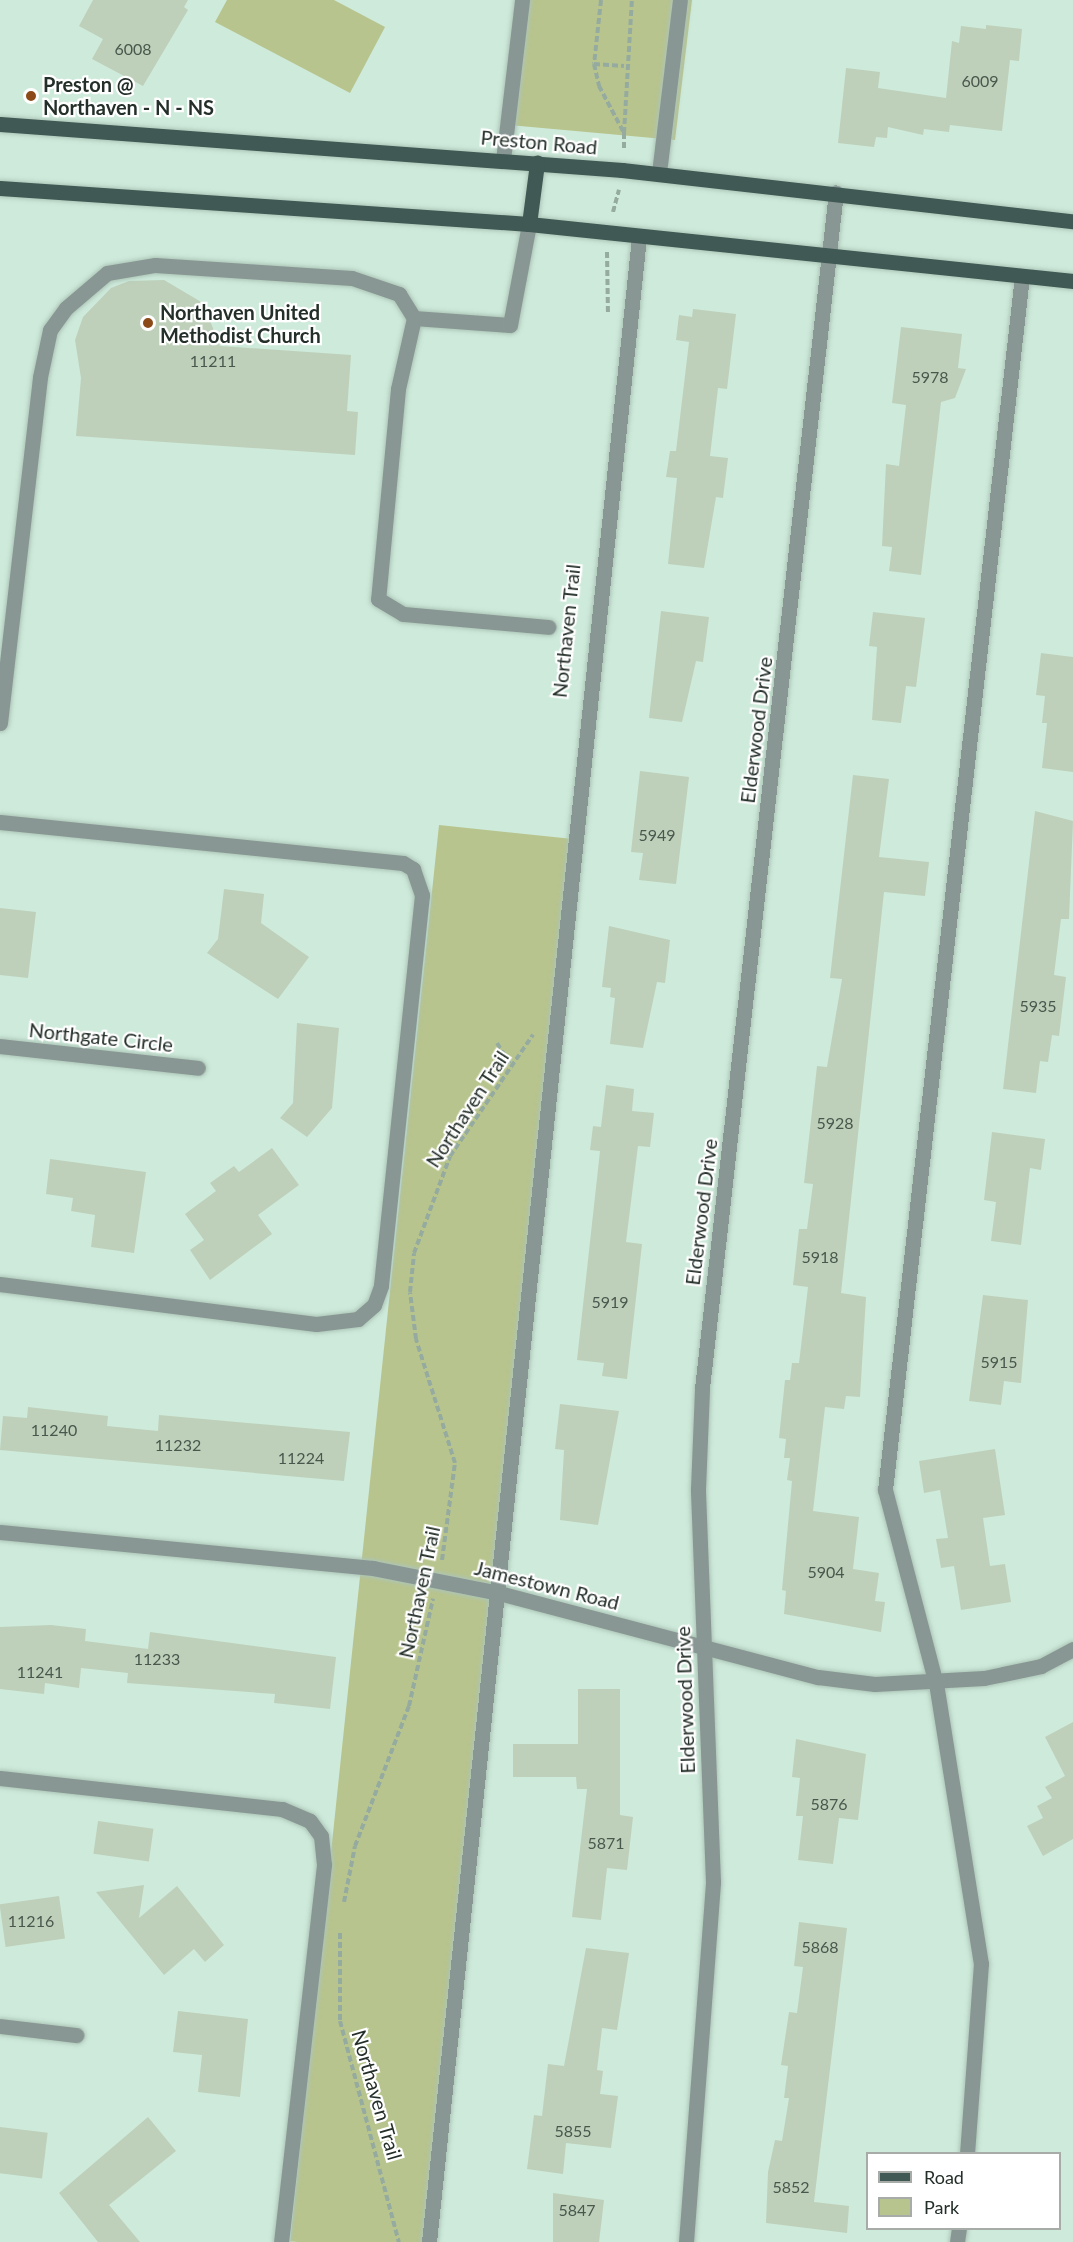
<!DOCTYPE html>
<style>
body{margin:0}
#map{position:relative;width:1073px;height:2242px;overflow:hidden;background:#ceeadb;font-family:Lato,sans-serif}
div>[style]{position:absolute}
[style*='--x']{left:calc(var(--x)*1px);top:calc(var(--y)*1px);width:calc(var(--w)*1px);rotate:calc(var(--a)*1deg)}
.green>*{inset:0;background:#b8c48d;transform-origin:0 0}
.building>*{inset:0;background:#bed0ba;transform-origin:0 0}
.path>*{height:4px;margin-top:-2px;transform-origin:0;background:repeating-linear-gradient(90deg,#95ab9f 0 6px,transparent 0 9px)}
.roads{filter:drop-shadow(0 0 2px #acc5b7) drop-shadow(0 0 2px #acc5b7)}
.minor>*{height:15px;margin:-7.5px;padding:0 7.5px;transform-origin:7.5px;border-radius:7.5px;background:#899794}
.major>*{height:15px;margin:-7.5px;padding:0 7.5px;transform-origin:7.5px;border-radius:7.5px;background:#405954}
.dots>*{width:16px;height:16px;translate:-50% -50%;box-sizing:border-box;border:3px solid #fff;border-radius:50%}
span{translate:-50% -50%;white-space:nowrap;text-align:center;line-height:1.15;-webkit-text-stroke:4.5px #fff;paint-order:stroke}
.number-label{font-size:16px;color:#4a574d}
.number-label span{-webkit-text-stroke-width:0}
.poi-label{font-size:20px;color:#242f29;font-weight:700}
.left{translate:0 -50%;text-align:left}
.street-label{font-size:20px;color:#242f29}
.legend{position:absolute;left:866px;top:2152px;width:195px;height:78px;box-sizing:border-box;background:#fff;border:2px solid #a7aca9;margin:0;padding:8px 10px;list-style:none;font-size:18px;color:#242f29}
.legend li{display:flex;align-items:center;gap:12px;height:30px}
.legend b{width:30px;border:2px solid #a7aca9}
</style>
<div id="map">
<div class="green">
<div style="clip-path:polygon(227px 0,334px 0,385px 27px,350px 93px,215px 22px)"></div>
<div style="clip-path:polygon(525px 0,692px 0,675px 140px,509px 125px)"></div>
<div style="left:439px;top:825px;width:132px;height:1424px;rotate:6deg"></div>
</div>
<div class="building">
<div style="clip-path:polygon(93px 0,188px 0,184px 7px,188px 10px,143px 86px,92px 59px,103px 39px,79px 26px)"></div>
<div style="clip-path:polygon(986px 25px,1022px 29px,1019px 61px,1010px 60px,1002px 131px,950px 125px,949px 132px,924px 129px,923px 135px,888px 127px,887px 138px,876px 137px,874px 147px,838px 143px,846px 68px,880px 72px,878px 88px,946px 98px,952px 41px,959px 43px,961px 26px,986px 29px)"></div>
<div style="clip-path:polygon(164px 280px,203px 303px,220px 346px,351px 355px,347px 411px,358px 412px,355px 455px,76px 436px,81px 378px,75px 340px,83px 317px,111px 288px,129px 281px)"></div>
<div style="clip-path:polygon(693px 309px,736px 314px,727px 389px,718px 388px,710px 456px,728px 458px,723px 498px,716px 497px,704px 568px,668px 564px,677px 478px,666px 477px,670px 451px,676px 451px,689px 342px,676px 340px,679px 315px,692px 317px)"></div>
<div style="clip-path:polygon(901px 327px,962px 334px,958px 368px,966px 369px,955px 398px,941px 402px,921px 575px,889px 571px,892px 547px,882px 546px,886px 464px,899px 466px,906px 405px,892px 403px)"></div>
<div style="clip-path:polygon(661px 611px,709px 617px,703px 662px,696px 661px,682px 722px,649px 718px)"></div>
<div style="clip-path:polygon(873px 612px,925px 618px,916px 687px,906px 686px,901px 723px,872px 720px,877px 647px,869px 646px)"></div>
<div style="clip-path:polygon(1041px 653px,1073px 657px,1073px 772px,1042px 768px,1047px 723px,1042px 723px,1045px 696px,1036px 695px)"></div>
<div style="clip-path:polygon(640px 771px,689px 777px,676px 884px,639px 880px,643px 853px,631px 852px)"></div>
<div style="clip-path:polygon(853px 775px,889px 779px,879px 857px,929px 862px,925px 896px,884px 892px,841px 1293px,866px 1297px,860px 1397px,846px 1396px,844px 1409px,825px 1407px,813px 1511px,859px 1517px,853px 1569px,879px 1573px,875px 1601px,885px 1602px,881px 1632px,784px 1614px,786px 1591px,782px 1590px,792px 1481px,787px 1480px,790px 1458px,784px 1458px,786px 1439px,779px 1438px,785px 1380px,790px 1380px,792px 1363px,799px 1363px,808px 1287px,793px 1285px,799px 1229px,807px 1229px,813px 1184px,804px 1183px,817px 1066px,827px 1067px,842px 979px,830px 978px)"></div>
<div style="clip-path:polygon(1035px 811px,1073px 821px,1069px 919px,1061px 919px,1054px 975px,1066px 977px,1059px 1036px,1052px 1035px,1048px 1062px,1040px 1061px,1036px 1093px,1003px 1089px)"></div>
<div style="clip-path:polygon(224px 889px,264px 894px,261px 923px,309px 957px,278px 999px,207px 953px,218px 939px)"></div>
<div style="clip-path:polygon(0 908px,36px 912px,28px 978px,0 975px)"></div>
<div style="clip-path:polygon(609px 926px,670px 940px,665px 983px,657px 982px,643px 1048px,610px 1044px,615px 998px,610px 997px,611px 988px,602px 987px)"></div>
<div style="clip-path:polygon(297px 1023px,339px 1028px,332px 1108px,307px 1137px,280px 1118px,293px 1103px)"></div>
<div style="clip-path:polygon(606px 1085px,634px 1089px,632px 1111px,654px 1113px,650px 1147px,638px 1146px,626px 1242px,642px 1244px,627px 1379px,602px 1376px,604px 1363px,577px 1360px,600px 1151px,590px 1150px,593px 1126px,601px 1127px)"></div>
<div style="clip-path:polygon(992px 1132px,1045px 1139px,1041px 1170px,1030px 1168px,1021px 1245px,991px 1241px,996px 1202px,984px 1200px)"></div>
<div style="clip-path:polygon(272px 1148px,299px 1185px,258px 1215px,272px 1234px,210px 1280px,190px 1250px,204px 1240px,185px 1214px,216px 1191px,210px 1183px,234px 1166px,239px 1172px)"></div>
<div style="clip-path:polygon(50px 1159px,146px 1172px,134px 1253px,91px 1247px,95px 1215px,71px 1211px,73px 1198px,46px 1194px)"></div>
<div style="clip-path:polygon(983px 1295px,1028px 1300px,1021px 1383px,1004px 1381px,1001px 1405px,969px 1401px)"></div>
<div style="clip-path:polygon(560px 1404px,619px 1411px,598px 1525px,560px 1520px,564px 1450px,555px 1449px)"></div>
<div style="clip-path:polygon(28px 1407px,108px 1416px,107px 1426px,158px 1431px,159px 1415px,350px 1432px,344px 1481px,0 1450px,3px 1416px,27px 1418px)"></div>
<div style="clip-path:polygon(995px 1449px,1005px 1515px,983px 1518px,990px 1566px,1005px 1564px,1011px 1602px,961px 1610px,954px 1566px,941px 1568px,936px 1539px,948px 1538px,940px 1490px,924px 1493px,919px 1461px)"></div>
<div style="clip-path:polygon(51px 1625px,86px 1629px,85px 1641px,148px 1649px,150px 1632px,336px 1657px,330px 1709px,274px 1703px,275px 1694px,127px 1683px,128px 1673px,81px 1668px,79px 1688px,45px 1683px,44px 1694px,0 1689px,0 1627px)"></div>
<div style="clip-path:polygon(578px 1689px,620px 1689px,620px 1815px,633px 1817px,627px 1870px,607px 1868px,601px 1920px,572px 1917px,587px 1789px,577px 1789px,576px 1777px,513px 1777px,513px 1744px,578px 1744px)"></div>
<div style="clip-path:polygon(1073px 1722px,1073px 1839px,1043px 1856px,1027px 1826px,1043px 1818px,1037px 1806px,1052px 1798px,1045px 1787px,1065px 1776px,1045px 1737px)"></div>
<div style="clip-path:polygon(796px 1739px,866px 1754px,858px 1820px,839px 1818px,833px 1864px,798px 1860px,803px 1816px,796px 1816px,800px 1778px,792px 1777px)"></div>
<div style="left:98px;top:1821px;width:56px;height:33px;rotate:8deg"></div>
<div style="clip-path:polygon(144px 1885px,139px 1918px,177px 1886px,224px 1945px,205px 1962px,194px 1949px,164px 1975px,96px 1892px)"></div>
<div style="left:59px;top:1896px;width:43px;height:60px;rotate:82deg"></div>
<div style="clip-path:polygon(799px 1922px,847px 1928px,814px 2202px,849px 2206px,847px 2233px,766px 2223px,768px 2172px,775px 2140px,782px 2141px,789px 2098px,784px 2098px,788px 2066px,781px 2065px,789px 2012px,797px 2013px,803px 1967px,794px 1966px)"></div>
<div style="clip-path:polygon(586px 1948px,629px 1953px,617px 2030px,602px 2028px,597px 2070px,603px 2071px,600px 2094px,618px 2096px,611px 2148px,566px 2143px,563px 2174px,527px 2169px,534px 2115px,542px 2116px,548px 2064px,564px 2066px)"></div>
<div style="clip-path:polygon(178px 2011px,248px 2019px,240px 2097px,198px 2092px,202px 2055px,173px 2052px)"></div>
<div style="clip-path:polygon(148px 2117px,176px 2151px,109px 2205px,140px 2242px,98px 2242px,59px 2193px)"></div>
<div style="left:0;top:2127px;width:48px;height:46px;rotate:7deg"></div>
<div style="clip-path:polygon(553px 2193px,604px 2200px,599px 2242px,553px 2242px)"></div>
</div>
<div class="path">
<div style="--x:601;--y:0;--w:64;--a:96.2"></div>
<div style="--x:594;--y:64;--w:23;--a:77"></div>
<div style="--x:599;--y:86;--w:53;--a:62"></div>
<div style="--x:624;--y:133;--w:17;--a:90"></div>
<div style="--x:594;--y:64;--w:30;--a:4"></div>
<div style="--x:624;--y:133;--w:133;--a:-86.6"></div>
<div style="--x:613;--y:212;--w:23;--a:-75"></div>
<div style="--x:607;--y:252;--w:61;--a:89.1"></div>
<div style="--x:497;--y:1043;--w:26;--a:58"></div>
<div style="--x:442;--y:1560;--w:98;--a:-82.4"></div>
<div style="--x:455;--y:1463;--w:130;--a:-107.5"></div>
<div style="--x:416;--y:1339;--w:47;--a:-97.3"></div>
<div style="--x:410;--y:1292;--w:39;--a:-84"></div>
<div style="--x:414;--y:1253;--w:103;--a:-69.6"></div>
<div style="--x:450;--y:1156;--w:147;--a:-55.6"></div>
<div style="--x:344;--y:1902;--w:57;--a:-78.9"></div>
<div style="--x:355;--y:1846;--w:150;--a:-68.9"></div>
<div style="--x:409;--y:1706;--w:110;--a:-77.4"></div>
<div style="--x:340;--y:1933;--w:88;--a:90"></div>
<div style="--x:340;--y:2021;--w:229;--a:75.1"></div>
</div>
<div class="roads">
<div class="minor">
<div style="--x:503;--y:160;--w:161;--a:-83.2"></div>
<div style="--x:659;--y:173;--w:174;--a:-83.1"></div>
<div style="--x:414;--y:318;--w:73;--a:102.7"></div>
<div style="--x:398;--y:389;--w:211;--a:95.4"></div>
<div style="--x:378;--y:599;--w:29;--a:31"></div>
<div style="--x:403;--y:614;--w:146;--a:5.1"></div>
<div style="--x:0;--y:723;--w:348;--a:-83.4"></div>
<div style="--x:40;--y:377;--w:48;--a:-78"></div>
<div style="--x:50;--y:330;--w:27;--a:-54"></div>
<div style="--x:66;--y:308;--w:54;--a:-40.5"></div>
<div style="--x:107;--y:273;--w:49;--a:-9.5"></div>
<div style="--x:155;--y:265;--w:197;--a:3.8"></div>
<div style="--x:352;--y:278;--w:50;--a:18.8"></div>
<div style="--x:399;--y:294;--w:28;--a:58"></div>
<div style="--x:414;--y:318;--w:96;--a:4.2"></div>
<div style="--x:510;--y:325;--w:103;--a:-79.3"></div>
<div style="--x:0;--y:822;--w:405;--a:5.8"></div>
<div style="--x:403;--y:863;--w:12;--a:31"></div>
<div style="--x:413;--y:869;--w:28;--a:71"></div>
<div style="--x:422;--y:895;--w:393;--a:96"></div>
<div style="--x:381;--y:1286;--w:20;--a:110"></div>
<div style="--x:374;--y:1305;--w:21;--a:139"></div>
<div style="--x:358;--y:1319;--w:42;--a:173.2"></div>
<div style="--x:316;--y:1324;--w:319;--a:-172.8"></div>
<div style="--x:0;--y:1046;--w:199;--a:6.3"></div>
<div style="--x:0;--y:1532;--w:375;--a:5.5"></div>
<div style="--x:373;--y:1568;--w:128;--a:11.2"></div>
<div style="--x:499;--y:1593;--w:330;--a:14.8"></div>
<div style="--x:818;--y:1677;--w:57;--a:7"></div>
<div style="--x:875;--y:1684;--w:109;--a:-3.2"></div>
<div style="--x:984;--y:1678;--w:58;--a:-11.9"></div>
<div style="--x:1041;--y:1666;--w:36;--a:-28"></div>
<div style="--x:0;--y:1778;--w:284;--a:6.3"></div>
<div style="--x:282;--y:1809;--w:30;--a:23"></div>
<div style="--x:310;--y:1821;--w:19;--a:54"></div>
<div style="--x:321;--y:1836;--w:29;--a:84"></div>
<div style="--x:324;--y:1865;--w:379;--a:96.5"></div>
<div style="--x:0;--y:2026;--w:77;--a:6.8"></div>
<div style="--x:967;--y:2154;--w:191;--a:-85.8"></div>
<div style="--x:981;--y:1964;--w:284;--a:-99.1"></div>
<div style="--x:936;--y:1684;--w:201;--a:-104.7"></div>
<div style="--x:885;--y:1490;--w:1222;--a:-83.56"></div>
<div style="--x:429;--y:2242;--w:2017;--a:-84.02"></div>
<div style="--x:686;--y:2242;--w:361;--a:-85.7"></div>
<div style="--x:713;--y:1882;--w:393;--a:-92.2"></div>
<div style="--x:698;--y:1489;--w:101;--a:-87.7"></div>
<div style="--x:702;--y:1388;--w:1203;--a:-83.61"></div>
<div style="--x:957;--y:2242;--w:14;--a:-82"></div>
</div>
<div class="major">
<div style="--x:0;--y:124;--w:624;--a:4.23"></div>
<div style="--x:622;--y:170;--w:454;--a:6.5"></div>
<div style="--x:0;--y:188;--w:530;--a:3.89"></div>
<div style="--x:529;--y:224;--w:547;--a:5.98"></div>
<div style="--x:529;--y:224;--w:62;--a:-82.5"></div>
</div>
</div>
<div class="dots">
<div style="left:31px;top:96px;background:#8b4a17"></div>
<div style="left:148px;top:323px;background:#8b4a17"></div>
</div>
<div class="number-label">
<span style="left:133px;top:49px">6008</span>
<span style="left:980px;top:81px">6009</span>
<span style="left:213px;top:361px">11211</span>
<span style="left:930px;top:377px">5978</span>
<span style="left:657px;top:835px">5949</span>
<span style="left:1038px;top:1006px">5935</span>
<span style="left:835px;top:1123px">5928</span>
<span style="left:820px;top:1257px">5918</span>
<span style="left:610px;top:1302px">5919</span>
<span style="left:999px;top:1362px">5915</span>
<span style="left:54px;top:1430px">11240</span>
<span style="left:178px;top:1445px">11232</span>
<span style="left:301px;top:1458px">11224</span>
<span style="left:826px;top:1572px">5904</span>
<span style="left:157px;top:1659px">11233</span>
<span style="left:40px;top:1672px">11241</span>
<span style="left:829px;top:1804px">5876</span>
<span style="left:606px;top:1843px">5871</span>
<span style="left:31px;top:1921px">11216</span>
<span style="left:820px;top:1947px">5868</span>
<span style="left:573px;top:2131px">5855</span>
<span style="left:791px;top:2187px">5852</span>
<span style="left:577px;top:2210px">5847</span>
</div>
<div class="poi-label">
<span class="left" style="left:43px;top:96px">Preston @<br>Northaven - N - NS</span>
<span class="left" style="left:160px;top:324px">Northaven United<br>Methodist Church</span>
</div>
<div class="street-label">
<span style="left:539px;top:142px;rotate:5deg">Preston Road</span>
<span style="left:566px;top:631px;rotate:-84deg">Northaven Trail</span>
<span style="left:756px;top:730px;rotate:-83deg">Elderwood Drive</span>
<span style="left:101px;top:1037px;rotate:6deg">Northgate Circle</span>
<span style="left:467px;top:1109px;rotate:-57deg">Northaven Trail</span>
<span style="left:701px;top:1212px;rotate:-83deg">Elderwood Drive</span>
<span style="left:547px;top:1585px;rotate:14deg">Jamestown Road</span>
<span style="left:419px;top:1592px;rotate:-78deg">Northaven Trail</span>
<span style="left:685px;top:1700px;rotate:-92deg">Elderwood Drive</span>
<span style="left:377px;top:2095px;rotate:74deg">Northaven Trail</span>
</div>
<ul class="legend">
<li><b style="height:8px;background:#405954"></b>Road</li>
<li><b style="height:16px;background:#b8c48d"></b>Park</li>
</ul>
</div>
